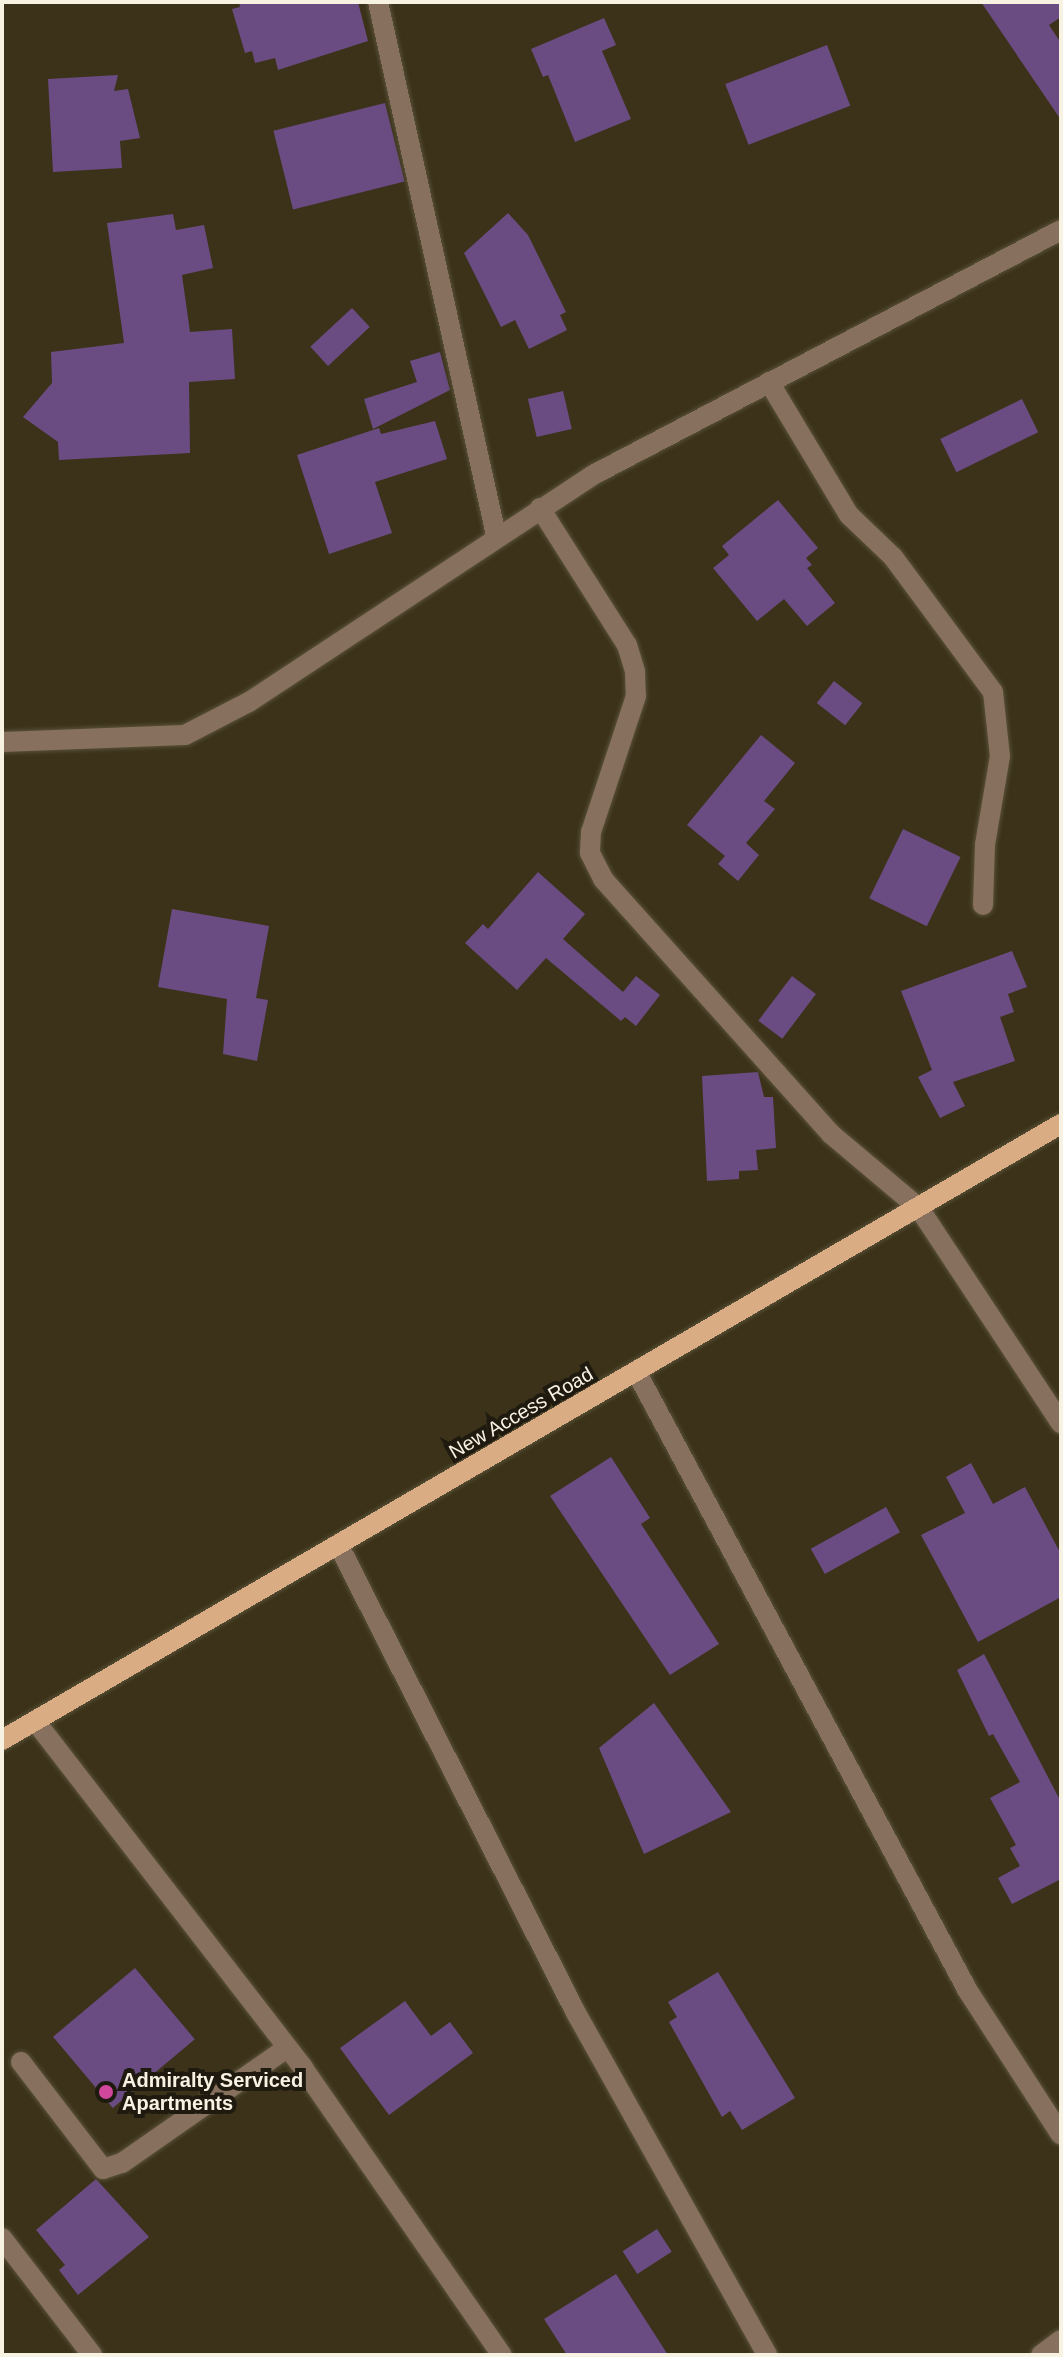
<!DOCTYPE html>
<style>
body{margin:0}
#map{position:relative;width:1063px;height:2357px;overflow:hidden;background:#3b3219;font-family:Helvetica,sans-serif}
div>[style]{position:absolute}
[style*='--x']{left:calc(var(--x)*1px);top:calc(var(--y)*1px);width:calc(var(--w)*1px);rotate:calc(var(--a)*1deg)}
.building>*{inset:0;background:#6a4c82;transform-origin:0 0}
.roads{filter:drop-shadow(0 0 2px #595139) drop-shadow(0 0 2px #595139)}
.minor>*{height:20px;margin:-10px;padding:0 10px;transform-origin:10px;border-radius:10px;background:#87705d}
.major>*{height:20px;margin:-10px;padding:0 10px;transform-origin:10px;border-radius:10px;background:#daac84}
.dots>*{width:22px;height:22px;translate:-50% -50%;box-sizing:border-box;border:4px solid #1e1a0f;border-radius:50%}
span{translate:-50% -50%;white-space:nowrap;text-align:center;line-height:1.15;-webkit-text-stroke:8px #1e1a0f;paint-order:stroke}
.street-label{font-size:20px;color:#f8f2e3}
.poi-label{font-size:20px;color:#f8f2e3;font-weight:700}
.left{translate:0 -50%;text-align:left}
.frame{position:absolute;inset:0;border:4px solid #f8f2e3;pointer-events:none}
</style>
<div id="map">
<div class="building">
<div style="clip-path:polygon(239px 2px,358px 2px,368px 41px,278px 70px,275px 58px,255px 63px,252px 51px,245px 53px,232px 9px,240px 7px)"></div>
<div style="clip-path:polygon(981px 2px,1061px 2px,1061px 17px,1049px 25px,1061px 43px,1061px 120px)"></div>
<div style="clip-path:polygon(604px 18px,616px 45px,602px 51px,631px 119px,575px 142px,548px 75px,543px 77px,531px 49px)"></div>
<div style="left:827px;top:45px;width:65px;height:109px;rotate:69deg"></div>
<div style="clip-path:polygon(118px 75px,114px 91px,128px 89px,140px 138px,120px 141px,122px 168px,53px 172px,48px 79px)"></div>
<div style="left:385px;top:103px;width:81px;height:115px;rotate:76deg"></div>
<div style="clip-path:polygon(508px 213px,528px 235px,566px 312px,560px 315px,567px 330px,529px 349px,515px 320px,501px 327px,464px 253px)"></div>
<div style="clip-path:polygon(173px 214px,176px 230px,204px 225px,213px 268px,182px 275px,190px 332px,232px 329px,235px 379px,189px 382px,190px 453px,59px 460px,58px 442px,23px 417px,52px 383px,51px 352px,124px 343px,107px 223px)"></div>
<div style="left:352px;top:308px;width:26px;height:57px;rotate:47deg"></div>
<div style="clip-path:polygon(440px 352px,450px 390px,373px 429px,364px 399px,417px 382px,410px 361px)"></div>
<div style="left:563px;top:391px;width:39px;height:36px;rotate:77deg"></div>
<div style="left:1022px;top:399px;width:37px;height:91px;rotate:64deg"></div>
<div style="clip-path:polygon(435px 421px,447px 459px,375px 482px,392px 533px,329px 554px,297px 455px,379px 428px,381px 434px)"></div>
<div style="clip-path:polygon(778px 500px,818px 548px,806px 558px,812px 565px,807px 568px,835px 603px,807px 626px,784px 599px,757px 621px,713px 568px,729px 555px,722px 546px)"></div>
<div style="left:834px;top:681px;width:36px;height:28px;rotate:38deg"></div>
<div style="clip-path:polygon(761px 735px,795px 763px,764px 801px,775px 809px,746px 843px,759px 855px,738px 881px,718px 864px,725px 856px,687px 825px)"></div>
<div style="left:903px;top:829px;width:64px;height:77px;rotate:26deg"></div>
<div style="clip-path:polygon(538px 872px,585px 914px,563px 939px,623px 992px,636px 976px,660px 995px,636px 1026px,625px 1017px,621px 1021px,546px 958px,517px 990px,465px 943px,483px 924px,488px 929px)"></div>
<div style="clip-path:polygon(172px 909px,269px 926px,256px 998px,268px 1000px,257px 1061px,223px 1054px,227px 999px,158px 987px)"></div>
<div style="clip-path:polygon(1012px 951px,1027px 987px,1008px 994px,1014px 1012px,1000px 1017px,1015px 1061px,953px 1082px,965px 1106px,940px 1118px,918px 1077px,932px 1070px,901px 991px)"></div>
<div style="left:792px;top:976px;width:30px;height:56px;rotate:37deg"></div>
<div style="clip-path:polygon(758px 1072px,764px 1097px,773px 1097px,776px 1148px,756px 1150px,758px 1170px,739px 1171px,739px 1179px,707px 1181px,702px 1076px)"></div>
<div style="clip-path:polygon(611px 1457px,650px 1518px,641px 1524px,719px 1644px,670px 1675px,550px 1496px)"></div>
<div style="clip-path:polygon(971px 1463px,993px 1504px,1025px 1487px,1061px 1554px,1061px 1597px,978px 1642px,921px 1535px,965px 1513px,946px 1477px)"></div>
<div style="left:886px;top:1507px;width:29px;height:86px;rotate:61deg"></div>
<div style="clip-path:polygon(984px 1654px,1061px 1802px,1061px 1879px,1012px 1904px,998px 1878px,1020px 1866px,1010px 1848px,1016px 1845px,990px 1798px,1020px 1782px,993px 1734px,989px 1736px,957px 1670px)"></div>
<div style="clip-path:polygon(654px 1703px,731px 1812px,644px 1854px,599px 1748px)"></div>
<div style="left:135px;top:1968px;width:93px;height:107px;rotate:50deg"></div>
<div style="clip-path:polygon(718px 1972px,795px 2098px,742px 2130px,730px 2111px,722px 2117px,669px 2022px,677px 2017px,668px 2002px)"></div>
<div style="clip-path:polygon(405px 2001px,431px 2036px,450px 2022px,473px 2053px,389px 2115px,340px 2048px)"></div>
<div style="clip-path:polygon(96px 2179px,149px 2237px,78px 2295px,59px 2270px,65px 2265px,36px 2230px)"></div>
<div style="left:657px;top:2229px;width:27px;height:41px;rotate:57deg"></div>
<div style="clip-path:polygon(616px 2274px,668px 2355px,567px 2355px,544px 2319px)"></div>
</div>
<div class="roads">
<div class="minor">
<div style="--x:378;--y:2;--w:546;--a:77.52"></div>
<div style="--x:769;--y:382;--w:155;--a:59"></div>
<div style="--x:849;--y:515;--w:61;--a:43.7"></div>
<div style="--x:893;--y:557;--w:168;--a:53.5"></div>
<div style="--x:993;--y:692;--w:64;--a:83.8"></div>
<div style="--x:1000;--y:756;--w:90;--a:99.6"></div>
<div style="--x:985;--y:845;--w:60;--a:91.9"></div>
<div style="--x:540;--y:508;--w:162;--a:57.6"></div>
<div style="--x:627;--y:645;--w:28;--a:73"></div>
<div style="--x:635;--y:672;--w:24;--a:88"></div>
<div style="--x:636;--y:696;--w:143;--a:108.3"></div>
<div style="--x:591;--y:832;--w:21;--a:93"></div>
<div style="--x:590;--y:853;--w:29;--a:63"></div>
<div style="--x:603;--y:879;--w:342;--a:48.2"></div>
<div style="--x:831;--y:1134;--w:115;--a:40.1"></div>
<div style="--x:919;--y:1208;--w:258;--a:56.6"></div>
<div style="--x:2;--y:742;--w:183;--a:-2.2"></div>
<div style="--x:185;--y:735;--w:72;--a:-27.3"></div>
<div style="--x:249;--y:702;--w:412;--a:-33.4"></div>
<div style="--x:593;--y:475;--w:528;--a:-27.63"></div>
<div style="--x:637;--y:1373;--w:701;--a:61.83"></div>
<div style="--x:968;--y:1991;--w:171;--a:57.1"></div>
<div style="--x:339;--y:1546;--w:521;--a:63.09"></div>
<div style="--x:575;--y:2011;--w:394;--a:60.8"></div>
<div style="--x:36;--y:1722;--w:437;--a:52.3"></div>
<div style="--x:303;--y:2068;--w:349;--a:55.3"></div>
<div style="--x:21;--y:2062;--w:135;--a:52.5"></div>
<div style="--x:103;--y:2169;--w:20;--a:-18"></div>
<div style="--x:122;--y:2163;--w:201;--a:-34.9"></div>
<div style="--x:2;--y:2238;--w:148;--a:52.4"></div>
<div style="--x:1041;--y:2355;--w:25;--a:-37"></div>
</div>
<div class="major">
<div style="--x:2;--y:1740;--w:1225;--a:-30.19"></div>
</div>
</div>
<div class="dots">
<div style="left:106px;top:2092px;background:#d1479c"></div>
</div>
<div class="street-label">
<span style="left:521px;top:1413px;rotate:-30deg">New Access Road</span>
</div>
<div class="poi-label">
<span class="left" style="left:122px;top:2092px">Admiralty Serviced<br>Apartments</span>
</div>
<div class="frame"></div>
</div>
